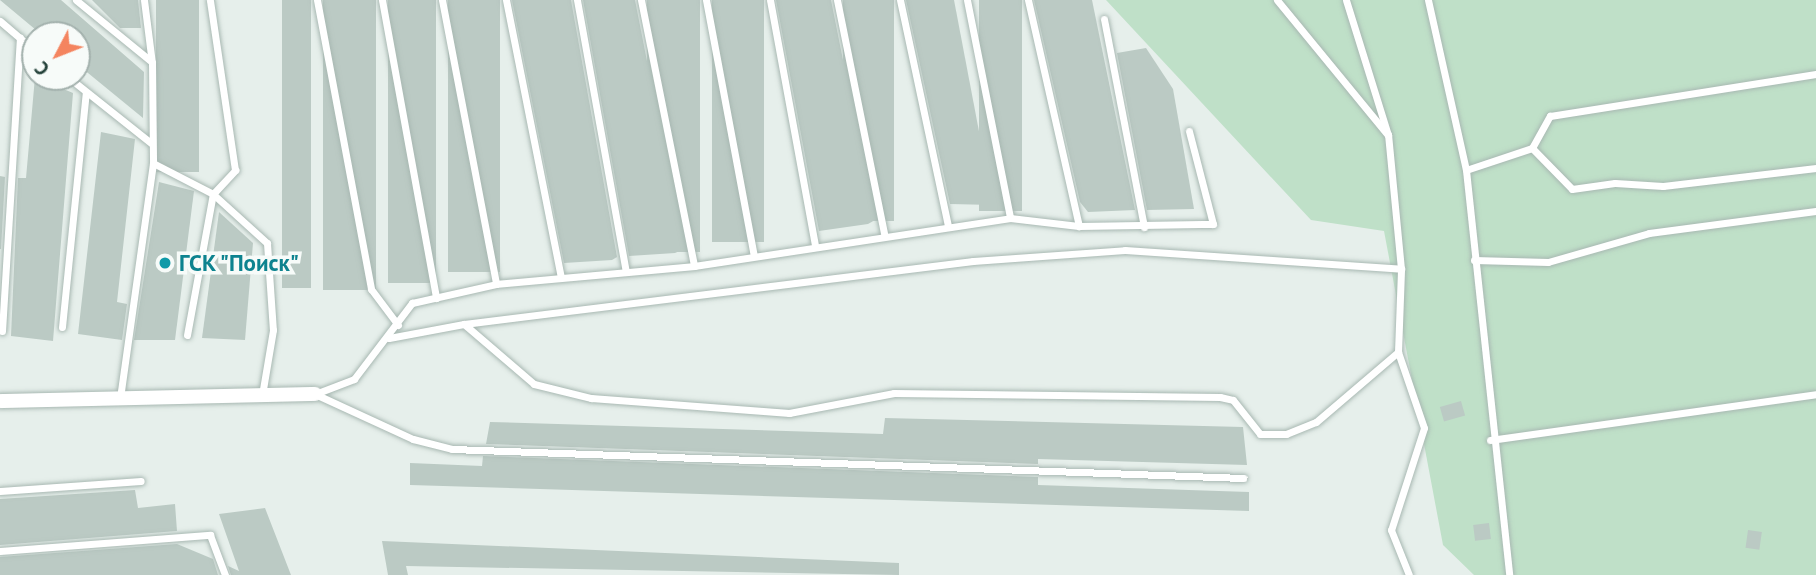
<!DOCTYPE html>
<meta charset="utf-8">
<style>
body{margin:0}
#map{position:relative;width:1816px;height:575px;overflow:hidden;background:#e6efeb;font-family:"PT Sans",sans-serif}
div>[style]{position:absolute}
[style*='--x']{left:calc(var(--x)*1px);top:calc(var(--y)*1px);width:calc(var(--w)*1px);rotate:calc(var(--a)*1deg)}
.green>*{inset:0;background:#bfe0c8}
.building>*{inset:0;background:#bbcac4;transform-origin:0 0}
.roads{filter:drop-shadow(0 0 2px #a8b8b2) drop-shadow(0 0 2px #a8b8b2)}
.lane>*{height:7px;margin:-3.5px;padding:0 3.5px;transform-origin:3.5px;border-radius:3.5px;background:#fff}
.street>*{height:14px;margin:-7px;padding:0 7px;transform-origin:7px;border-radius:7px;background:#fff}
.dots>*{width:19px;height:19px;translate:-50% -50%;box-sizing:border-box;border:4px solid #f7fbf9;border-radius:50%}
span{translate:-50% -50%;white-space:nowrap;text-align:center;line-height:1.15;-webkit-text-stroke:7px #f7fbf9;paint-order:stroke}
.culture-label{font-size:23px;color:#0d838f;font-weight:700}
.left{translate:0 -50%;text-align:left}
.north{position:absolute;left:21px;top:21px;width:70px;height:70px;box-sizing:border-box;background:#f7fbf9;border:2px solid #a3b1ad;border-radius:50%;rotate:228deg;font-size:19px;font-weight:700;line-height:28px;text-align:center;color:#24423a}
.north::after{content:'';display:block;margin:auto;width:24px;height:32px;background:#f4845f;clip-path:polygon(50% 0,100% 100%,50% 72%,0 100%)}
</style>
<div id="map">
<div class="green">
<div style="clip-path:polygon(1106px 0,1816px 0,1816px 575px,1474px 575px,1443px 545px,1384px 231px,1311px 220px)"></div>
</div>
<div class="building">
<div style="clip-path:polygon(0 0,61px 0,144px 72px,143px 118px,77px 64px,77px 35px,42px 35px)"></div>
<div style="clip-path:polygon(92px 0,138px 0,141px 28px,120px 28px)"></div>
<div style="left:156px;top:0;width:43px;height:172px"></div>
<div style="left:282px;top:0;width:29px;height:288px"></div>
<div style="left:323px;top:0;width:53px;height:290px"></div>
<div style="left:388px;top:0;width:48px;height:283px"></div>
<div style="left:448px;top:0;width:52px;height:272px"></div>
<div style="clip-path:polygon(512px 0,571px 0,617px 257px,612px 260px,564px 263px)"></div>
<div style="clip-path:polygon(583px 0,635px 0,684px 249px,675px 253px,629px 256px)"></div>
<div style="left:647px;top:0;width:53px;height:252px"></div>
<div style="left:712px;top:0;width:52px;height:242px"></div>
<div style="clip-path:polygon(776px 0,831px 0,875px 220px,868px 224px,819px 231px)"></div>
<div style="left:843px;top:0;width:51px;height:221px"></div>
<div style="clip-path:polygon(906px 0,954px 0,993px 205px,950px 204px)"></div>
<div style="left:979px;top:0;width:43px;height:211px"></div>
<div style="clip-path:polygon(1034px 0,1092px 0,1135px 210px,1088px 212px,1080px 202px)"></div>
<div style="clip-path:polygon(1146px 48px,1173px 89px,1194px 209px,1147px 210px,1117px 53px)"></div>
<div style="clip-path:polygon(35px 77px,73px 93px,53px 341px,11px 336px,18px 178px,26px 178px)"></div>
<div style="clip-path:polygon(101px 132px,135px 139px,117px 302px,127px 304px,122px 340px,78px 334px)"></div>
<div style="clip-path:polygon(0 176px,5px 177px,1px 249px,0 249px)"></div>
<div style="clip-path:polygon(159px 182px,194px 191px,175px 340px,134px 340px)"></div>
<div style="clip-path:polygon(219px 212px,253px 243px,245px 340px,202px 338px)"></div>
<div style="left:1461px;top:401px;width:15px;height:22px;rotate:74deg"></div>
<div style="clip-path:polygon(885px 418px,1243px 427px,1247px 465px,1038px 459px,1038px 464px,486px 444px,490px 422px,883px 434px)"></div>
<div style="clip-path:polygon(483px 456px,1038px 477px,1038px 485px,1249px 492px,1249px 511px,410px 485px,410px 463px,482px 466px)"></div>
<div style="clip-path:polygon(135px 490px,138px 508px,175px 504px,177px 531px,0 545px,0 499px)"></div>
<div style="clip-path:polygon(265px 508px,291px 575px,231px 575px,228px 566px,239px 571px,219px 514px)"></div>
<div style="left:1489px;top:523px;width:16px;height:16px;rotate:83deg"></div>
<div style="left:1748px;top:530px;width:14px;height:18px;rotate:8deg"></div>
<div style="clip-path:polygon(382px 541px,899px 563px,899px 575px,406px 566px,408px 575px,388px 575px)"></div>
<div style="clip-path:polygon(177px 544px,213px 559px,218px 575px,0 575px,0 557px)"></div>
</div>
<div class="roads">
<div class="lane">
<div style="--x:76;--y:0;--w:98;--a:39.2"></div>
<div style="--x:144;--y:0;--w:64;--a:82.8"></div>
<div style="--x:152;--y:63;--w:100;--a:89.4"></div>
<div style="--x:153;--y:163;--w:68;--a:27.3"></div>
<div style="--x:213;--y:194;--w:73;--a:42.2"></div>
<div style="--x:267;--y:243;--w:87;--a:86.1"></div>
<div style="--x:273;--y:330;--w:66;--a:99.6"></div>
<div style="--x:317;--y:0;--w:294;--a:79.4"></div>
<div style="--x:371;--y:289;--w:45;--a:53.1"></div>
<div style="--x:382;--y:0;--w:303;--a:79.7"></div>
<div style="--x:442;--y:0;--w:289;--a:79.2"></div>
<div style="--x:506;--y:0;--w:283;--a:78.8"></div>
<div style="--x:577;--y:0;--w:276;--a:79.8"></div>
<div style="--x:641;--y:0;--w:271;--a:78.7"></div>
<div style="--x:706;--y:0;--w:260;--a:79.4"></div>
<div style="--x:770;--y:0;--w:249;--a:79.6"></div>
<div style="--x:837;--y:0;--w:239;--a:78.6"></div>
<div style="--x:900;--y:0;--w:230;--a:78"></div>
<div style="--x:967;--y:0;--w:222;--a:78.8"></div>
<div style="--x:1028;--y:0;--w:232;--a:77.3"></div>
<div style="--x:1277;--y:0;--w:175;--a:50.6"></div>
<div style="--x:1388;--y:135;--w:141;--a:-107.3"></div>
<div style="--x:1428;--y:0;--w:174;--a:77.4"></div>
<div style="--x:1466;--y:170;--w:407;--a:83.9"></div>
<div style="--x:1104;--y:19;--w:212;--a:79.1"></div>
<div style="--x:0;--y:21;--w:46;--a:40.6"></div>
<div style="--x:68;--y:77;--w:106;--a:38.5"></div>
<div style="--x:1532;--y:148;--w:37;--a:-61"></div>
<div style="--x:1550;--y:116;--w:269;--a:-9"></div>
<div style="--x:1466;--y:170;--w:70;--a:-18.4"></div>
<div style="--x:1532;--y:148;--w:57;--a:45.7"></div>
<div style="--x:1572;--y:189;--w:43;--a:-7.9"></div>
<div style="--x:1615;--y:183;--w:48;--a:3.6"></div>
<div style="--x:1663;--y:186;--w:154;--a:-6.7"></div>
<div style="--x:1474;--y:260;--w:74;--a:1.5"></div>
<div style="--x:1548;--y:262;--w:105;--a:-16"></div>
<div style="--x:1649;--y:233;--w:168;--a:-7.5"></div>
<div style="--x:464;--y:324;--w:513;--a:-7.06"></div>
<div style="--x:973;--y:261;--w:152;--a:-4.1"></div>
<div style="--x:1125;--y:250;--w:277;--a:3.9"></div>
<div style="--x:62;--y:327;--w:236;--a:-84.2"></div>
<div style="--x:2;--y:331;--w:294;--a:-86.5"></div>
<div style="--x:187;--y:335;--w:143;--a:-79.6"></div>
<div style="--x:213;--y:194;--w:33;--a:-47"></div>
<div style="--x:235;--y:170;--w:172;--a:-98.4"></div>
<div style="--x:389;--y:338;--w:76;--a:-10.6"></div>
<div style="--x:464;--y:324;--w:92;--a:40.6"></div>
<div style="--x:534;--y:384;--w:59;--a:13.8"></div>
<div style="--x:591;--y:398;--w:199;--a:4.3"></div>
<div style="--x:789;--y:413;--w:107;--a:-10.8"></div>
<div style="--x:894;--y:393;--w:326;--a:0.7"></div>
<div style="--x:1220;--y:397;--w:13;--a:13"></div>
<div style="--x:1233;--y:400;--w:43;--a:51.5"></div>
<div style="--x:1260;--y:434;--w:26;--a:0"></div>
<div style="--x:1286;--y:434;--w:32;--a:-22"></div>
<div style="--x:1316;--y:422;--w:108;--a:-40.5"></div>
<div style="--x:1398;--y:352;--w:83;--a:-87.9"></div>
<div style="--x:1401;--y:269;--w:135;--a:-95.5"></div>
<div style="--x:1398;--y:352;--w:80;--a:71.1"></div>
<div style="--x:1424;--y:428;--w:107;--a:107.9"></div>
<div style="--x:1391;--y:530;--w:48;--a:68.2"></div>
<div style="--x:315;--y:394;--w:42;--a:-21"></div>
<div style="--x:354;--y:379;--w:96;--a:-52.7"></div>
<div style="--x:412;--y:303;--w:86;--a:-12.7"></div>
<div style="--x:496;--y:284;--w:199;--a:-5.2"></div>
<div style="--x:694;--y:266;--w:320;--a:-8.6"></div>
<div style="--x:1010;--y:218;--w:69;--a:6.6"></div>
<div style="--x:1079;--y:226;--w:134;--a:-0.9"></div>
<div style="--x:1213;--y:224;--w:96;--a:-104.5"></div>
<div style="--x:315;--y:394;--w:108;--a:24.7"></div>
<div style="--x:413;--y:439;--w:40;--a:14.4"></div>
<div style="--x:452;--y:449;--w:792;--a:2.1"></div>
<div style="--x:120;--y:398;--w:237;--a:-82"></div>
<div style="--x:1490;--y:440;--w:329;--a:-8"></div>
<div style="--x:0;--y:491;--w:141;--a:-4.1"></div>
<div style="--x:0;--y:551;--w:211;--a:-4.4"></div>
<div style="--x:210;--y:535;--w:43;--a:69.4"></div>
</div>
<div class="street">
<div style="--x:0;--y:401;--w:315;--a:-1.3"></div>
</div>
</div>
<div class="dots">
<div style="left:165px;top:263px;background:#0f9aa8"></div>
</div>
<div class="culture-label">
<span class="left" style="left:179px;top:263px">ГСК "Поиск"</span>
</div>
<div class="north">С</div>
</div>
